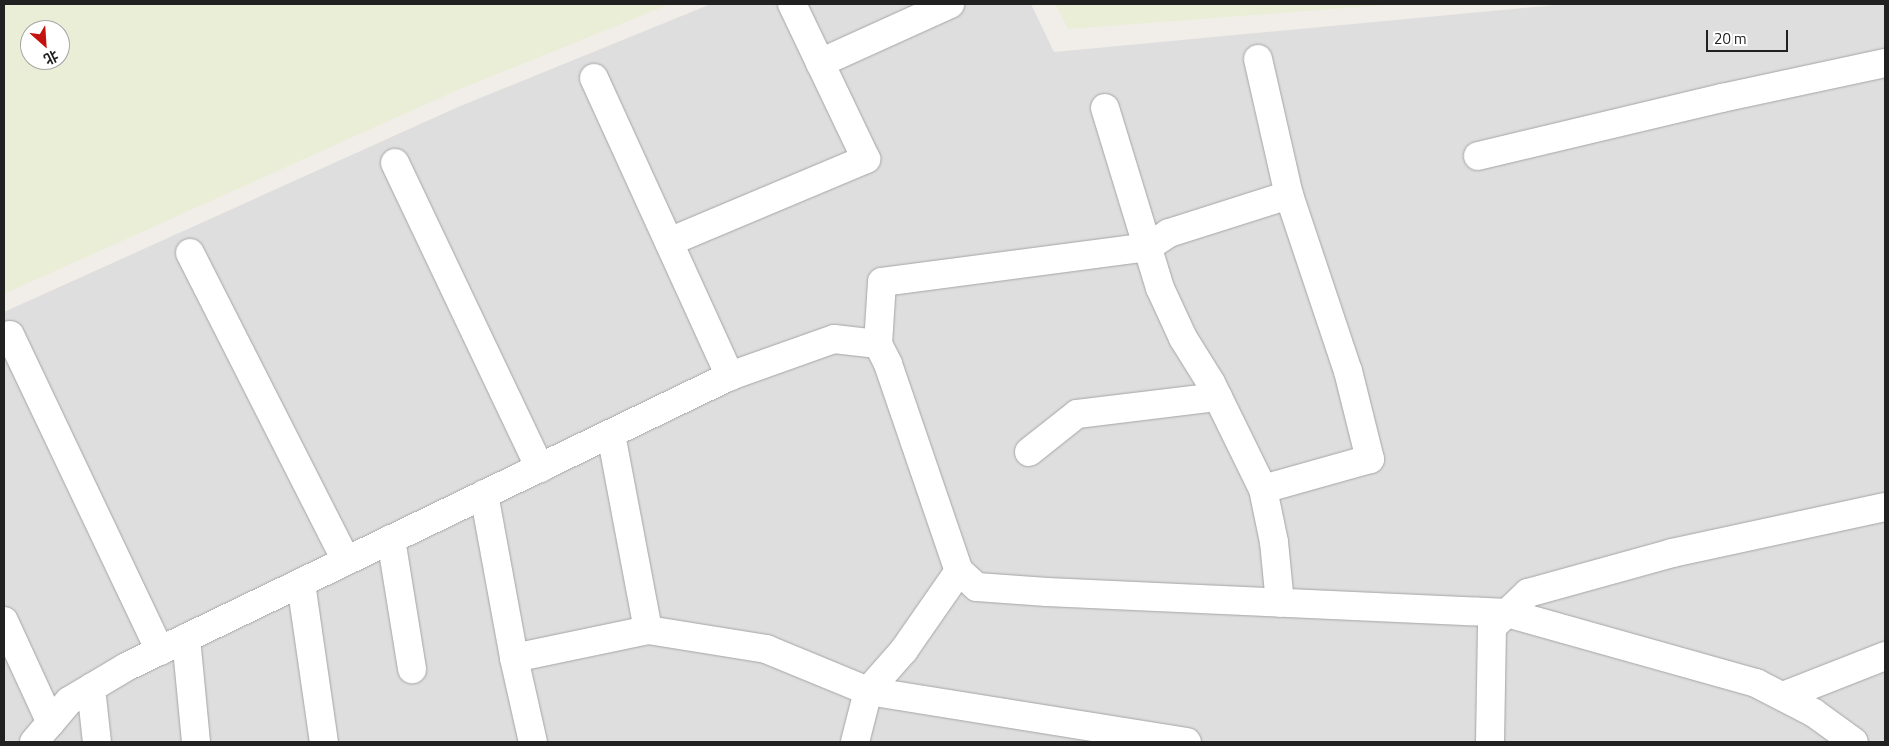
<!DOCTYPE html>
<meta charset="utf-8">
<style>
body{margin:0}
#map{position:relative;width:1889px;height:746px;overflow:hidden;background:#f1eee9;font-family:"Titillium Web","Noto Sans SC",sans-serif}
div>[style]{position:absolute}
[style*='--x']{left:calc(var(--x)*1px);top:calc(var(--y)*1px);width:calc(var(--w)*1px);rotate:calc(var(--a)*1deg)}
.residential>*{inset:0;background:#dfdede}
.farmland>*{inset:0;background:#ebeed6}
.roads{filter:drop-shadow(0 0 1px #a5a5a5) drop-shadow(0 0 1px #a5a5a5)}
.minor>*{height:28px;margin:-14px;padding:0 14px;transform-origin:14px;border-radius:14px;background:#fff}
span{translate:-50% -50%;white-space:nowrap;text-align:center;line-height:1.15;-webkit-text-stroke:5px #fff;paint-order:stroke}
.frame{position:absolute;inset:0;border:5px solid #212121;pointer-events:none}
.north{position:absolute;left:20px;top:20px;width:50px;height:50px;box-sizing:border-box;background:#fff;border:1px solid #a6a6a6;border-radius:50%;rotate:154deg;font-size:14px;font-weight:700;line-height:20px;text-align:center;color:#212121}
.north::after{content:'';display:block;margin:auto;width:18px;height:22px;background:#c4120e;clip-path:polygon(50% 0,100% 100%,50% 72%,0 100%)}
.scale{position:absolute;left:1706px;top:30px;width:82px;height:22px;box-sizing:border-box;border:2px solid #212121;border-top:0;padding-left:6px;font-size:15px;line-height:18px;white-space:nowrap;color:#212121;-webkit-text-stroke:4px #fff;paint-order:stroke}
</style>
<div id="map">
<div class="residential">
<div style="clip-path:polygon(711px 4px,1031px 4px,1054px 52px,1566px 4px,1885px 4px,1885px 742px,4px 742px,4px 312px,458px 107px)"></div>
</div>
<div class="farmland">
<div style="clip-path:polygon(evenodd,4px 4px,670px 4px,453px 92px,4px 294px,4px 4px,30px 30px,60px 30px,60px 60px,30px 60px,30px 30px)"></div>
<div style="clip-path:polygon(1055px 4px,1400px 4px,1068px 29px)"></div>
</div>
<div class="roads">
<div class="minor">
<div style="--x:1258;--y:59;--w:139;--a:77.2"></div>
<div style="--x:1289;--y:195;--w:186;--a:71.5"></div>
<div style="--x:1348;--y:371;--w:91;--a:76"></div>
<div style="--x:1370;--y:459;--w:111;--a:164.3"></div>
<div style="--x:820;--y:63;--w:143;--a:-24.4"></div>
<div style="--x:594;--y:78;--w:328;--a:65.5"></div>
<div style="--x:1105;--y:108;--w:188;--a:73"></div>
<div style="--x:1160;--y:288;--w:55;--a:65.3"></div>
<div style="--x:1183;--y:338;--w:53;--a:58.1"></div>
<div style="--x:1211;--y:383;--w:118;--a:63.9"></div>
<div style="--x:1263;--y:489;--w:54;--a:78.3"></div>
<div style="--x:1274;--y:542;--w:61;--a:84.4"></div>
<div style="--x:1478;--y:156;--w:251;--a:-13.4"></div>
<div style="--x:1722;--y:98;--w:167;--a:-12.1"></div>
<div style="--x:395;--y:163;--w:338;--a:64.6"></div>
<div style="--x:669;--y:242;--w:214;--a:-22.8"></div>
<div style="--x:866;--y:159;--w:172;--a:-115.5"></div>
<div style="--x:190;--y:253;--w:345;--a:63.1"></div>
<div style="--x:10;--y:335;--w:350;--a:64.6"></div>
<div style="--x:878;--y:344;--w:62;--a:-86.3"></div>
<div style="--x:882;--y:282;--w:268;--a:-7.5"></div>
<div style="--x:1148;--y:247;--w:25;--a:-34"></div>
<div style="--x:1169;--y:233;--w:126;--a:-17.6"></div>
<div style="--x:611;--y:434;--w:199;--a:79.3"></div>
<div style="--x:648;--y:630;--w:120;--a:9.1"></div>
<div style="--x:766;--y:649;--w:110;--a:22.4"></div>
<div style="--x:868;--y:691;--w:323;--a:9.1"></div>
<div style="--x:1029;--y:452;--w:61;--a:-38.4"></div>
<div style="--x:1077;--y:414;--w:142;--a:-6.9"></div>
<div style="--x:484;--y:494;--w:167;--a:79.6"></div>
<div style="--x:514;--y:658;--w:137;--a:-11.8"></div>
<div style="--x:391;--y:539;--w:132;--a:80.8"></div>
<div style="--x:301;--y:583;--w:161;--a:81.8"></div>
<div style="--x:4;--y:621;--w:112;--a:65.3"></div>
<div style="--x:186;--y:638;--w:104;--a:84.5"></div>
<div style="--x:514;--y:658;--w:86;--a:77.3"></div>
<div style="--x:91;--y:688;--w:54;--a:83.7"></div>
<div style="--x:1783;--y:696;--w:110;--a:-21.4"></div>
<div style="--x:34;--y:742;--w:54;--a:-49.5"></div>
<div style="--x:69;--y:701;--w:66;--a:-30.8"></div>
<div style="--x:126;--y:667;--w:670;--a:-25.72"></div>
<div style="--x:730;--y:376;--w:110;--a:-19.6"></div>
<div style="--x:834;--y:339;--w:44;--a:6.5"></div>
<div style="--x:878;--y:344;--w:22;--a:63"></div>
<div style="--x:888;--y:364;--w:219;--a:71.1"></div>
<div style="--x:959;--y:571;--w:24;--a:42"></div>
<div style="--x:977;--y:587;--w:70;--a:4.1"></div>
<div style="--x:1047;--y:592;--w:460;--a:2.6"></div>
<div style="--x:1507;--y:613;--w:259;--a:15.7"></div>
<div style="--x:1756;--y:683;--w:65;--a:27.3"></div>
<div style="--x:1814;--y:713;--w:49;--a:35.9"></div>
<div style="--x:855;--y:742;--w:53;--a:-75.7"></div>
<div style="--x:868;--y:691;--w:55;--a:-48.7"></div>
<div style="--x:904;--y:650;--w:96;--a:-55.2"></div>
<div style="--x:1490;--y:742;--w:115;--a:-89"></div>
<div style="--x:1492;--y:627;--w:50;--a:-43.4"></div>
<div style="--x:1528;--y:593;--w:149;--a:-15.5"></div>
<div style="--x:1672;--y:553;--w:218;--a:-12.2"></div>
</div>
</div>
<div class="frame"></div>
<div class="north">北</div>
<div class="scale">20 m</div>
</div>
